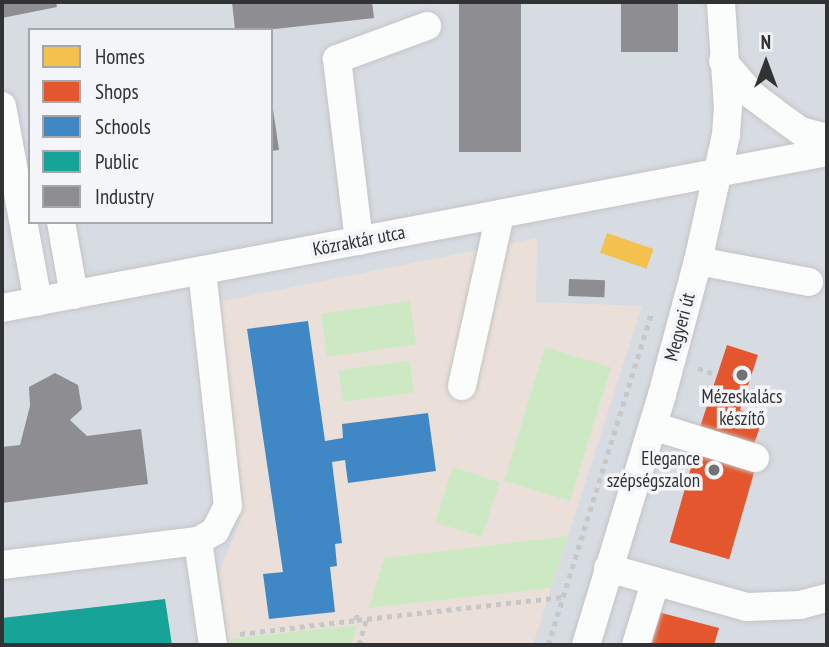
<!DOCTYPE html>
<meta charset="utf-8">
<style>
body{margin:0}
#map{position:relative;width:829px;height:647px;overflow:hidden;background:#e7e8ea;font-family:"PT Sans Narrow",sans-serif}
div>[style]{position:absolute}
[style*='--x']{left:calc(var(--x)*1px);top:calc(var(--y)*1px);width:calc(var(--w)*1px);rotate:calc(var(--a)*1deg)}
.built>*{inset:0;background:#d7dbe2}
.education>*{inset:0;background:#ebe0d9}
.green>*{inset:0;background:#cde9c4;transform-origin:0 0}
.homes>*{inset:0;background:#f2c14e;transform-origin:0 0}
.shops>*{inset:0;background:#e4572e;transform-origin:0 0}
.schools>*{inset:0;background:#3f88c5}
.public>*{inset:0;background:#17a398}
.industry>*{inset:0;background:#8d8d92;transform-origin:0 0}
.path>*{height:4.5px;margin-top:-2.25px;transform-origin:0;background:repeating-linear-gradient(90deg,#c7c7c9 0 5px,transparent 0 10px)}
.roads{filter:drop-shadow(0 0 2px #c3c4c5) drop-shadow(0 0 2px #c3c4c5)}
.minor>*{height:28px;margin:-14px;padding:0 14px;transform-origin:14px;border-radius:14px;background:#fbfcfc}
.dots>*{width:19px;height:19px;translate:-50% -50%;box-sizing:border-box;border:4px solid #f3f5f9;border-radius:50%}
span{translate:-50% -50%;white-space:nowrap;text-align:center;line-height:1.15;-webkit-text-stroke:7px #f3f5f9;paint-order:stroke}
.street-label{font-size:19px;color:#313234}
.poi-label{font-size:19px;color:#313234}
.right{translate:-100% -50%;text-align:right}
.frame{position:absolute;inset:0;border:4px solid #313234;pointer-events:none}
.legend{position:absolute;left:28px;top:28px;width:245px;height:196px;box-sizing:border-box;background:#f3f5f9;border:2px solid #a5a7aa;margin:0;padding:9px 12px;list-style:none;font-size:21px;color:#313234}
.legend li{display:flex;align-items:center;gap:14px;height:35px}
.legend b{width:35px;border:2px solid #a5a7aa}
.north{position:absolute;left:731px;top:28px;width:70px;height:70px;-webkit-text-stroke:5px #f3f5f9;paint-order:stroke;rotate:0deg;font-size:19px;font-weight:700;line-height:28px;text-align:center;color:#313234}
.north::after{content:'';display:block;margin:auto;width:24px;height:32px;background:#313234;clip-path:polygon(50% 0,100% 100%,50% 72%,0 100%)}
</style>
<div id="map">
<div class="built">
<div style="clip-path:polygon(evenodd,2px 2px,827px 2px,827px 645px,2px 645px,2px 2px,30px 30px,271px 30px,271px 222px,30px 222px,30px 30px)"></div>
</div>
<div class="education">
<div style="clip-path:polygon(537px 238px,536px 302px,642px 306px,533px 645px,228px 645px,219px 571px,241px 519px,214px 303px)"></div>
</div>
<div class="green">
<div style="left:410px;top:301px;width:44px;height:90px;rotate:82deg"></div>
<div style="left:545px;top:347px;width:69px;height:140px;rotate:17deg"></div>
<div style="left:410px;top:361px;width:32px;height:72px;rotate:83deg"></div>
<div style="left:453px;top:467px;width:49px;height:58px;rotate:18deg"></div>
<div style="clip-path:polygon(568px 536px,551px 588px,369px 608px,384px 558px)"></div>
<div style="clip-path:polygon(357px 625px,351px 645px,231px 645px,230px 639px)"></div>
</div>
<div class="homes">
<div style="left:607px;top:233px;width:49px;height:21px;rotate:19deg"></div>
</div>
<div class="shops">
<div style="clip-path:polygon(727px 345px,758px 355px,740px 410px,763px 418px,754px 444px,700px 427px)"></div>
<div style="left:696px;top:450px;width:62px;height:96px;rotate:16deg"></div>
<div style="clip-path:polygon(658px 612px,719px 628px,714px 645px,649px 645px)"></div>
</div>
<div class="schools">
<div style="clip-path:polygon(308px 321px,325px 441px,343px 438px,342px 424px,428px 413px,436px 471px,348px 483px,345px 460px,332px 462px,342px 543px,335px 544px,337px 566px,330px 567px,335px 612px,269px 619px,263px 574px,283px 572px,247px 329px)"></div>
</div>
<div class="public">
<div style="clip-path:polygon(165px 599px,172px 645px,2px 645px,2px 618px)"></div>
</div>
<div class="industry">
<div style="clip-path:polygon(2px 2px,56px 2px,57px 7px,2px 18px)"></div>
<div style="clip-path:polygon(232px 2px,372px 2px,374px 18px,266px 30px,235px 30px)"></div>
<div style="left:459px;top:2px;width:62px;height:150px"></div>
<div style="left:621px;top:2px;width:57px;height:50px"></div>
<div style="clip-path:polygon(271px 96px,279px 150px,271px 151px)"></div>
<div style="left:569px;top:279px;width:36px;height:17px;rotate:2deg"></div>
<div style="clip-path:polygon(55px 373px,78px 385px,82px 409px,70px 420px,87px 436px,141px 429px,148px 484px,2px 503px,2px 447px,20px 445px,30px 406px,29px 387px)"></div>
</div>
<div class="path">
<div style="--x:698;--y:368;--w:20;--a:20"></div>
<div style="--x:357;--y:620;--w:207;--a:-6.4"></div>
<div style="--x:240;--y:634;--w:118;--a:-6.8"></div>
<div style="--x:357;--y:620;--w:10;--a:-101"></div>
<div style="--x:359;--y:645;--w:27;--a:-75"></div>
<div style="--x:548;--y:645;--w:349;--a:-72.7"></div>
</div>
<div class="roads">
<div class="minor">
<div style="--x:723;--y:61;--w:45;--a:49.5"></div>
<div style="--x:752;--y:95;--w:26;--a:37"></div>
<div style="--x:773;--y:111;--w:34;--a:36"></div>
<div style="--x:801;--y:131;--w:27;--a:15"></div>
<div style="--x:2;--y:106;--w:199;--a:79.6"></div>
<div style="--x:61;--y:222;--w:74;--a:79.9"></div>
<div style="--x:359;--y:241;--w:183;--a:-96.9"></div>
<div style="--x:337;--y:59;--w:96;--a:-20.1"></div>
<div style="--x:698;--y:261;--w:113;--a:10.7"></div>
<div style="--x:2;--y:308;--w:840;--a:-10.71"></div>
<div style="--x:462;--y:386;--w:176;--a:-77.5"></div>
<div style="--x:653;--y:426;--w:107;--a:17.4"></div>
<div style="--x:198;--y:541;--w:105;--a:81.8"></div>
<div style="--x:2;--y:565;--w:197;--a:-7"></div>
<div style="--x:198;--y:541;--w:20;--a:-30"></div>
<div style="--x:215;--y:531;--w:28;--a:-63"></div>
<div style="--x:228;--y:506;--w:237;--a:-96.3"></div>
<div style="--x:608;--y:568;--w:144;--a:15.7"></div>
<div style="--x:747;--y:607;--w:53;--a:-2.2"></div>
<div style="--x:800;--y:605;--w:28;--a:-15"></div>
<div style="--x:586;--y:645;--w:261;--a:-73.1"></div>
<div style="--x:662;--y:395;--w:139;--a:-75"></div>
<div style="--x:698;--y:261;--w:129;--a:-77.5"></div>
<div style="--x:726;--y:135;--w:27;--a:-86"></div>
<div style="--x:728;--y:108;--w:106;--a:-93.8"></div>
<div style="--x:636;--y:645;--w:65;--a:-73"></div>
</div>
</div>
<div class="dots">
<div style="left:742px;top:375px;background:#717274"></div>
<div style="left:714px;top:470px;background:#717274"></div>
</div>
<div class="street-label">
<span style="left:359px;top:241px;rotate:-11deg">Közraktár utca</span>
<span style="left:680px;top:327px;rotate:-75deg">Megyeri út</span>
</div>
<div class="poi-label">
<span style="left:742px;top:408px">Mézeskalács<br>készítő</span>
<span class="right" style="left:700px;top:470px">Elegance<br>szépségszalon</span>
</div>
<div class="frame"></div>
<ul class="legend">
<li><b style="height:19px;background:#f2c14e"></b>Homes</li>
<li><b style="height:19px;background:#e4572e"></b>Shops</li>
<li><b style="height:19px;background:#3f88c5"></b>Schools</li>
<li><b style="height:19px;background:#17a398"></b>Public</li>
<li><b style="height:19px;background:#8d8d92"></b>Industry</li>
</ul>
<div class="north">N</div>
</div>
